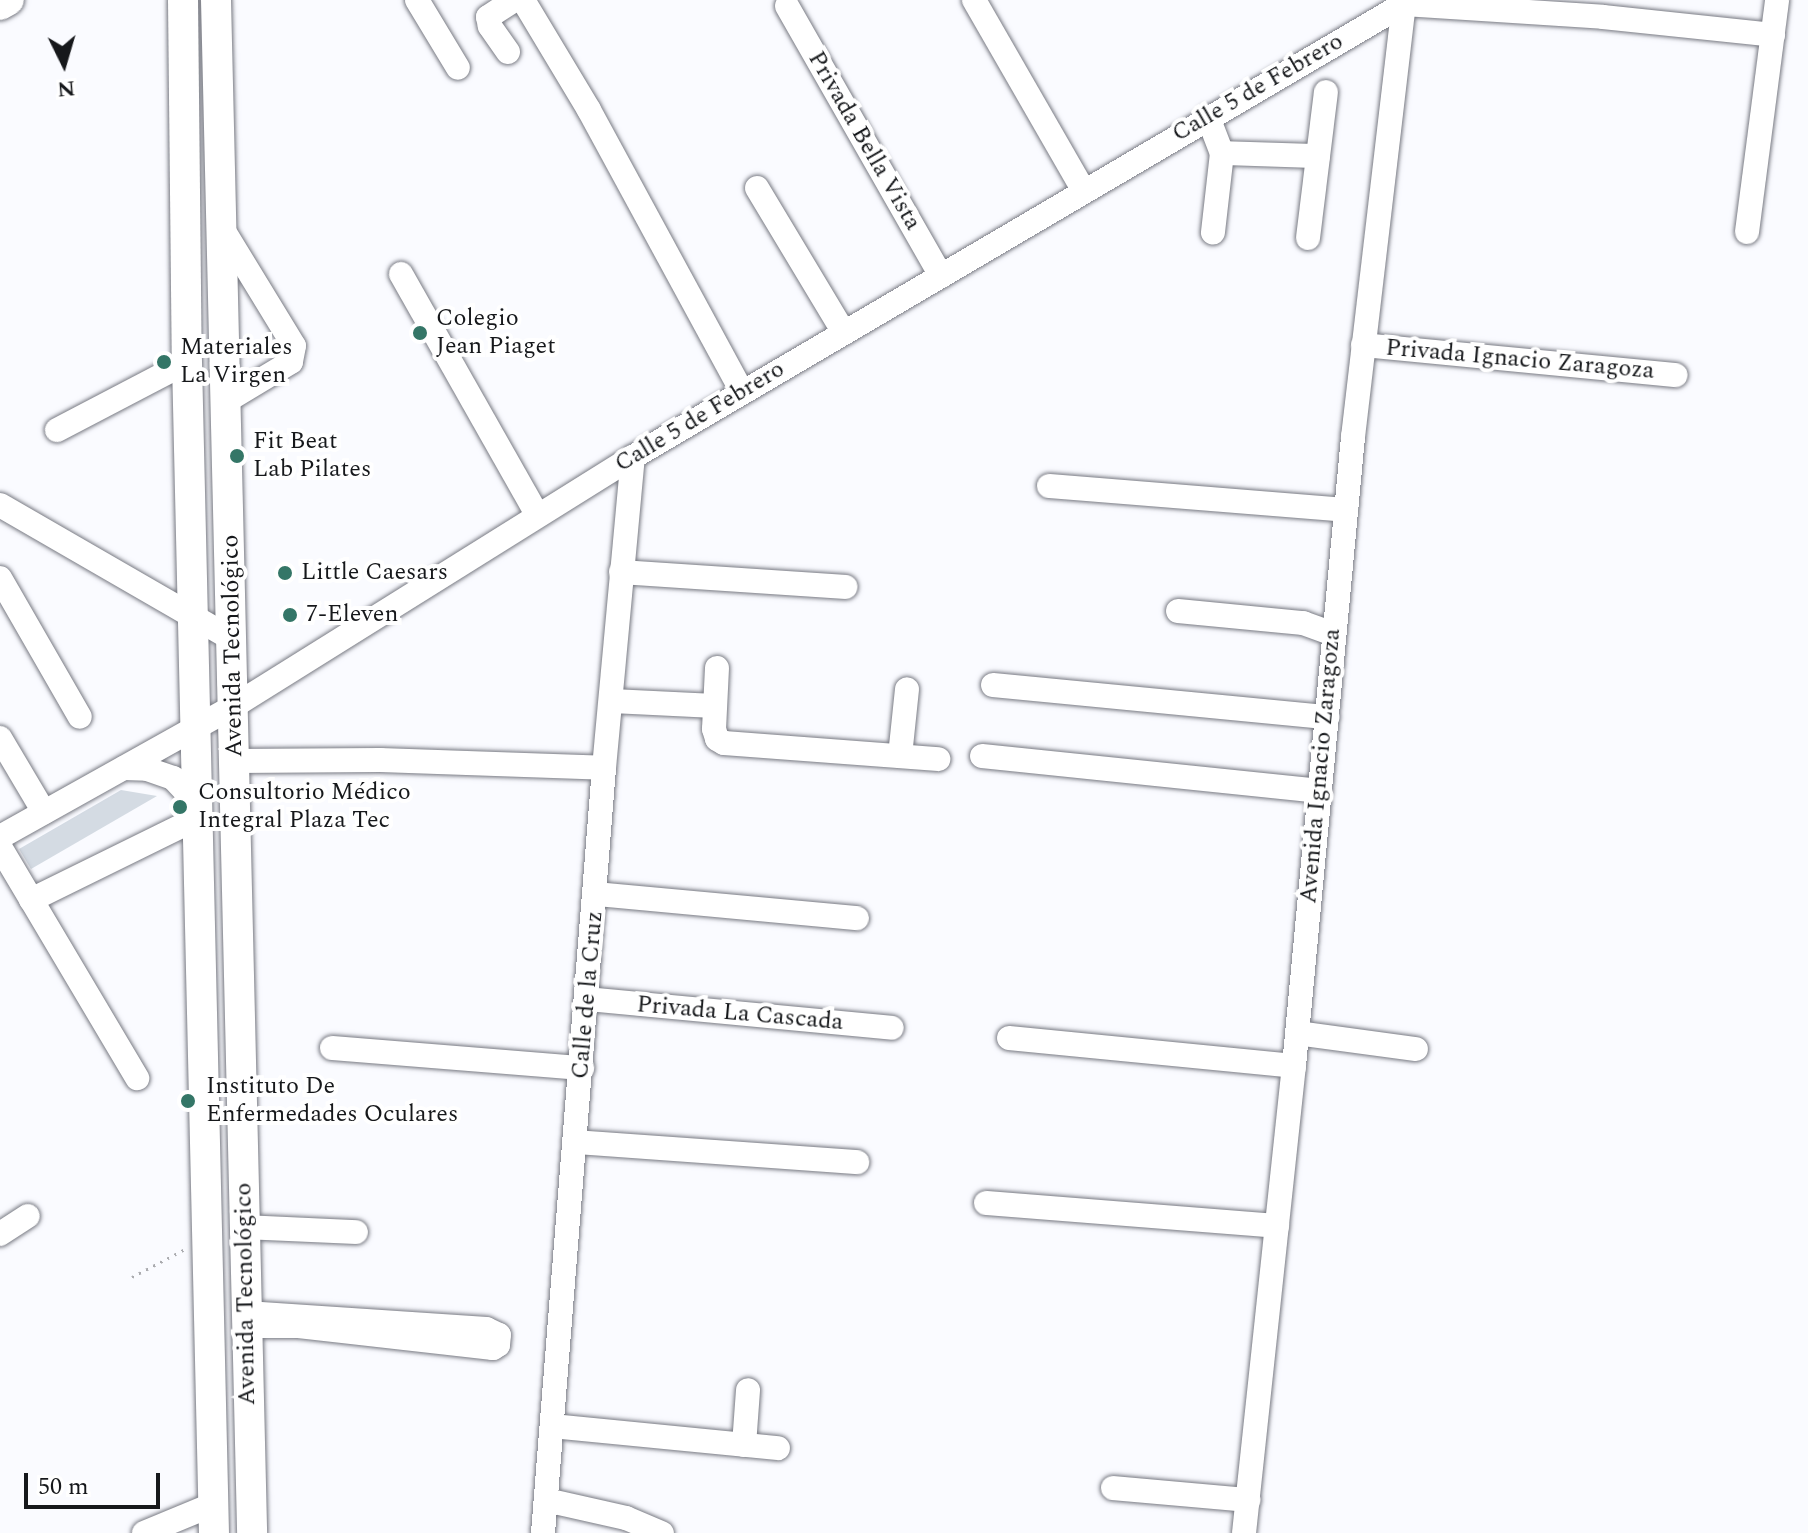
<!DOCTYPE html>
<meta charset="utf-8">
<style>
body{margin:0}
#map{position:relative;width:1808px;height:1533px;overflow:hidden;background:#fafbff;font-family:Spectral,serif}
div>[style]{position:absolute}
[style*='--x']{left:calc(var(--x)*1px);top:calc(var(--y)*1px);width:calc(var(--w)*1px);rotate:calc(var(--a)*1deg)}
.building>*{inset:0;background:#d4dbe3}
.path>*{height:3px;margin-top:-1.5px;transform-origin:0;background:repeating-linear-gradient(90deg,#aaabaf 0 2px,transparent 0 8px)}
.roads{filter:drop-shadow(0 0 2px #787a83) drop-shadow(0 0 2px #787a83)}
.minor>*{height:24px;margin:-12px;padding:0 12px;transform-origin:12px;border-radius:12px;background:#fff}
.major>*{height:30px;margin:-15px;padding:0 15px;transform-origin:15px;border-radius:15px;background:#fff}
.dots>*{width:22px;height:22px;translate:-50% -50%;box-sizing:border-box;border:4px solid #fff;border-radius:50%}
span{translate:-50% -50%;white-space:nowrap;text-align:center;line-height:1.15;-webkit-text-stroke:8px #fff;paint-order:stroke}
.street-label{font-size:24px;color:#16181b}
.poi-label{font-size:24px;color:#16181b}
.left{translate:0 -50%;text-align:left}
.north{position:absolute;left:24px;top:24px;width:80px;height:80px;-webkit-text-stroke:6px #fff;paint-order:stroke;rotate:175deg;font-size:22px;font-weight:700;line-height:32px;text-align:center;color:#16181b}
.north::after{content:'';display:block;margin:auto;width:28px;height:36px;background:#16181b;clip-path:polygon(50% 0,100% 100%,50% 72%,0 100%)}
.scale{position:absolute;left:24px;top:1473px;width:136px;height:36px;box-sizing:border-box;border:4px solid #16181b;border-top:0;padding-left:10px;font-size:24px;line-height:28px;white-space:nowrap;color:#16181b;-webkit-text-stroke:6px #fff;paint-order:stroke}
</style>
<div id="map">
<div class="building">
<div style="clip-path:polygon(121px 790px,157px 796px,31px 869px,19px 849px)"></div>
</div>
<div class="path">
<div style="--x:132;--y:1277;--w:60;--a:-27.8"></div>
</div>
<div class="roads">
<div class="minor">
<div style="--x:417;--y:0;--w:79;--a:58.9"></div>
<div style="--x:523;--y:0;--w:128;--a:59"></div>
<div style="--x:589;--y:110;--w:321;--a:61.5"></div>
<div style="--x:974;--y:0;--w:220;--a:60.1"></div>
<div style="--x:1404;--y:4;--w:199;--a:3.7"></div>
<div style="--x:1603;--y:17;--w:171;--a:6"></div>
<div style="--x:787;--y:6;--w:311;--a:60.3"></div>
<div style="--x:508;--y:52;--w:32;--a:-125"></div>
<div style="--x:490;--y:26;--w:9;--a:-103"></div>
<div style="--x:488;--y:17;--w:31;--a:-33"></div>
<div style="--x:1208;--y:117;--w:39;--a:69"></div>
<div style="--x:1222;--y:153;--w:80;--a:96.5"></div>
<div style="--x:1222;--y:153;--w:96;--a:1.8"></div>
<div style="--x:757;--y:188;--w:169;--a:59"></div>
<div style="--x:222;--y:228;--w:138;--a:58.6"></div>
<div style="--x:294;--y:346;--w:16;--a:101"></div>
<div style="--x:291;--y:362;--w:76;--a:149"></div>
<div style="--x:1747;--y:232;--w:234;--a:-82.6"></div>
<div style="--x:1308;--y:238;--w:147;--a:-83"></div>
<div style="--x:401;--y:274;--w:276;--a:60.5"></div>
<div style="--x:1363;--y:345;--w:314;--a:5.5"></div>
<div style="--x:57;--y:430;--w:147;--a:-27.6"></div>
<div style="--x:1049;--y:486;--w:298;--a:4.6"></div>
<div style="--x:0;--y:505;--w:268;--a:30"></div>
<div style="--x:621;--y:572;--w:225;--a:3.8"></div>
<div style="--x:0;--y:578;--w:160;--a:60.1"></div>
<div style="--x:1178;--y:611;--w:126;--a:5.5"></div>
<div style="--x:1303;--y:623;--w:33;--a:20"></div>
<div style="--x:717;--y:668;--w:61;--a:92.8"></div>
<div style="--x:714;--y:729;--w:10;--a:73"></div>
<div style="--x:717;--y:739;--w:8;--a:30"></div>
<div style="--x:724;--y:743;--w:215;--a:4.3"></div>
<div style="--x:993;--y:685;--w:336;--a:5.5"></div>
<div style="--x:612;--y:701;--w:103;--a:2.8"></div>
<div style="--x:0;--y:738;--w:86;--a:59.3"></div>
<div style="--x:900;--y:756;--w:67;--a:-84"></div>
<div style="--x:982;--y:756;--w:340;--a:5.9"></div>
<div style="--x:235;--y:761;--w:145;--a:-0.4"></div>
<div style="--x:380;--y:760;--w:224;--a:2"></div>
<div style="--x:124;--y:768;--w:23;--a:2"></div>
<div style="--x:147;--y:769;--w:28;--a:19"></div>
<div style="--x:173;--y:778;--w:38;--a:47"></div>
<div style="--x:0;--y:837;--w:268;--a:-29.2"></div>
<div style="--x:234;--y:706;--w:470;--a:-32"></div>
<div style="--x:633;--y:457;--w:894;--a:-30.44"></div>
<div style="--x:0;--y:847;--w:269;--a:59.3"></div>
<div style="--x:596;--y:894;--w:262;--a:5.3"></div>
<div style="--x:31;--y:900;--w:188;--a:-26.2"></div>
<div style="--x:587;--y:999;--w:306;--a:5.4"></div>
<div style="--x:1297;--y:1033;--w:120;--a:7.7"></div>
<div style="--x:1009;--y:1038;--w:286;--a:5.6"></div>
<div style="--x:332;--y:1048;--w:251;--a:4.6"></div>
<div style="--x:575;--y:1142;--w:283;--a:4.1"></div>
<div style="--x:986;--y:1203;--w:292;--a:4.5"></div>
<div style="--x:244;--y:1227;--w:112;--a:2.6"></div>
<div style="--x:0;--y:1234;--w:33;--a:-33"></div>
<div style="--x:246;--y:1313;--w:241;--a:3.8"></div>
<div style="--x:486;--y:1329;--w:14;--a:25"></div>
<div style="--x:499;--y:1335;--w:10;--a:96"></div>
<div style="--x:498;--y:1345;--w:6;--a:149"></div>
<div style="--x:493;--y:1348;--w:198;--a:-173.6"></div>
<div style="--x:296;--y:1326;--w:50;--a:180"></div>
<div style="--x:552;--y:1426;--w:227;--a:5.6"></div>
<div style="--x:744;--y:1445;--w:55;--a:-85.8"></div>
<div style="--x:1113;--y:1488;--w:136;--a:5.1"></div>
<div style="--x:546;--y:1500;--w:82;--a:12.7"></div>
<div style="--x:626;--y:1518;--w:39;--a:23"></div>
<div style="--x:144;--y:1533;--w:76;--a:-22.5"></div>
<div style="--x:543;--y:1533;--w:767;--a:-85.44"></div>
<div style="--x:604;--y:768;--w:312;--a:-84.7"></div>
<div style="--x:1244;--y:1533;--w:470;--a:-83.9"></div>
<div style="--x:1294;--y:1066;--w:632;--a:-84.64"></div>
<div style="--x:1353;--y:437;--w:440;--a:-83.3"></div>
</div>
<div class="major">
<div style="--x:183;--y:0;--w:362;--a:89.4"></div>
<div style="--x:187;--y:362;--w:1171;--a:88.68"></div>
<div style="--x:216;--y:0;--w:1533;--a:88.65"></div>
<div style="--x:0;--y:5;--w:10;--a:-29"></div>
</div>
</div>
<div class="dots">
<div style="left:420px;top:333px;background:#347667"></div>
<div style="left:164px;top:362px;background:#347667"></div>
<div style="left:237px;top:456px;background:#347667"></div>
<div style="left:285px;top:573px;background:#347667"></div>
<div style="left:290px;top:615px;background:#347667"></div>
<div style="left:180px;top:807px;background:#347667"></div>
<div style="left:188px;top:1101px;background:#347667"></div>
</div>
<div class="street-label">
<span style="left:1258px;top:88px;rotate:-30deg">Calle 5 de Febrero</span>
<span style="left:864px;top:141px;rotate:60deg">Privada Bella Vista</span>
<span style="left:1520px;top:360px;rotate:5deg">Privada Ignacio Zaragoza</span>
<span style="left:700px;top:417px;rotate:-31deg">Calle 5 de Febrero</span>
<span style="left:233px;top:646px;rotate:-91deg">Avenida Tecnológico</span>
<span style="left:1321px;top:766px;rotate:-85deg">Avenida Ignacio Zaragoza</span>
<span style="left:588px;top:995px;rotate:-85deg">Calle de la Cruz</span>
<span style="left:740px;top:1014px;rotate:5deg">Privada La Cascada</span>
<span style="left:246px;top:1294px;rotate:-91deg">Avenida Tecnológico</span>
</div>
<div class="poi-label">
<span class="left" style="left:436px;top:333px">Colegio<br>Jean Piaget</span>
<span class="left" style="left:180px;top:362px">Materiales<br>La Virgen</span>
<span class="left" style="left:253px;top:456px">Fit Beat<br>Lab Pilates</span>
<span class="left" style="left:301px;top:573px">Little Caesars</span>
<span class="left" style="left:306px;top:615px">7-Eleven</span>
<span class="left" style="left:198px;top:807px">Consultorio Médico<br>Integral Plaza Tec</span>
<span class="left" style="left:206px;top:1101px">Instituto De<br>Enfermedades Oculares</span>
</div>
<div class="north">N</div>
<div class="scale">50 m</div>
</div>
